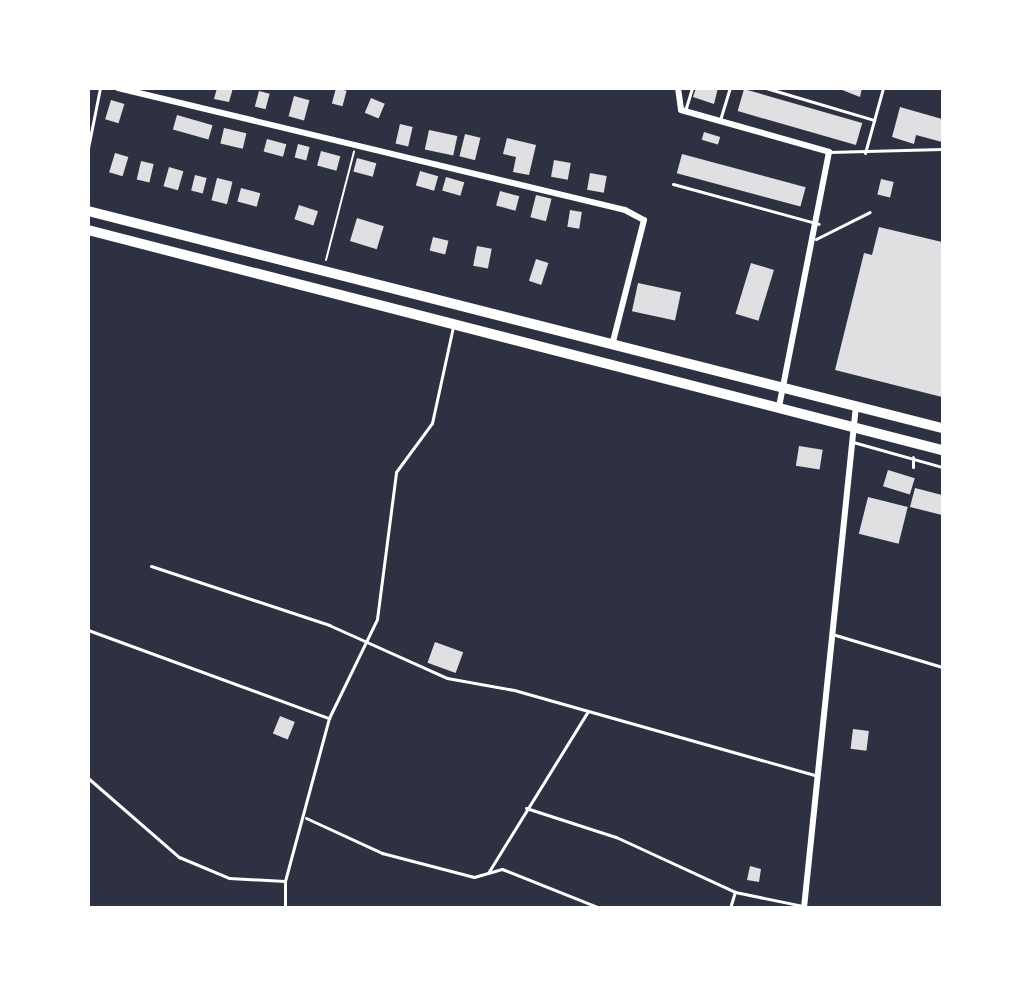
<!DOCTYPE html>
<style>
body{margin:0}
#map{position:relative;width:1031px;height:996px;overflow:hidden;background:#2d3142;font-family:"Fira Sans",sans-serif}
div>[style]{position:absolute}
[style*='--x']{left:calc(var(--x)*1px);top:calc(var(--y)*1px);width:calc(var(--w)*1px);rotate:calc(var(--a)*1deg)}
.building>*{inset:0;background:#e0e0e3;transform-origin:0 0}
.path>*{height:2px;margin:-1px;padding:0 1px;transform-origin:1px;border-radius:1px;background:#fff}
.service>*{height:3px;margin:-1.5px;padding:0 1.5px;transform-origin:1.5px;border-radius:1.5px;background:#fff}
.minor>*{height:6px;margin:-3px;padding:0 3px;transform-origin:3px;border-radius:3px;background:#fff}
.trunk>*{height:10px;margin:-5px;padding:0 5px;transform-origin:5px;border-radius:5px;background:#fff}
span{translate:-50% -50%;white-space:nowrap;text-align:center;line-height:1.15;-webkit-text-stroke:6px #fff;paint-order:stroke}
.frame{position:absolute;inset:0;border:90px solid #fff;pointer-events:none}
</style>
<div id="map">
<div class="building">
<div style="clip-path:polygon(217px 88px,233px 88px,229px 102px,214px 99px)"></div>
<div style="left:336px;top:88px;width:11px;height:16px;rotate:15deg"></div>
<div style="clip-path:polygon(696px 88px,718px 88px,714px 104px,693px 97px)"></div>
<div style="clip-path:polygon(837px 88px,862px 88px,860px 97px)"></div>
<div style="left:744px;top:89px;width:123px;height:23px;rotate:16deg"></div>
<div style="left:259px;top:91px;width:11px;height:16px;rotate:15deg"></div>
<div style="left:294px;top:96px;width:16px;height:21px;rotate:15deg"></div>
<div style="left:371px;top:98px;width:15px;height:16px;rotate:23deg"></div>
<div style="left:111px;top:100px;width:14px;height:20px;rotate:17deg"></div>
<div style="clip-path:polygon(900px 107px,942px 119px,942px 142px,916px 135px,914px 144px,892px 137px)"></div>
<div style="left:177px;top:115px;width:37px;height:15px;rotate:16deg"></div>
<div style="left:400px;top:124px;width:13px;height:20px;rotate:13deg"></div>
<div style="left:224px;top:128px;width:23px;height:16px;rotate:13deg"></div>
<div style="left:429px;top:130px;width:29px;height:20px;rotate:12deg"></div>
<div style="left:704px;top:132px;width:17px;height:8px;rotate:17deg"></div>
<div style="left:465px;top:134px;width:16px;height:23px;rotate:14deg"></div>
<div style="clip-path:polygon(507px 138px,536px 145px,529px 175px,513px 172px,516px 157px,503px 154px)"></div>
<div style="left:267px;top:139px;width:20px;height:13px;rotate:15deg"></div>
<div style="left:298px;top:144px;width:12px;height:14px;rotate:14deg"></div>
<div style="left:321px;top:151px;width:20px;height:15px;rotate:15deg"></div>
<div style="left:115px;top:153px;width:14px;height:20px;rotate:17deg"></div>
<div style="left:682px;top:154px;width:128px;height:20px;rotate:15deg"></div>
<div style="left:357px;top:158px;width:20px;height:14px;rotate:15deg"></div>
<div style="left:554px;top:160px;width:17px;height:17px;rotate:10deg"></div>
<div style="left:141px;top:161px;width:13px;height:19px;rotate:13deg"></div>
<div style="left:169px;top:167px;width:15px;height:20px;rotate:16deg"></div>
<div style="left:420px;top:171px;width:19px;height:15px;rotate:16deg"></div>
<div style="left:590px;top:173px;width:17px;height:17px;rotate:10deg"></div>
<div style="left:195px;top:175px;width:12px;height:16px;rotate:14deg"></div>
<div style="left:446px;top:177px;width:19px;height:14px;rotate:16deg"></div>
<div style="left:217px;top:178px;width:16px;height:23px;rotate:14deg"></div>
<div style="left:881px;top:179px;width:13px;height:16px;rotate:13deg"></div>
<div style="left:241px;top:188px;width:20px;height:14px;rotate:15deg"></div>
<div style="left:500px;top:191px;width:20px;height:15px;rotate:15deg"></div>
<div style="left:536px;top:195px;width:16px;height:23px;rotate:14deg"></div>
<div style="left:299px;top:205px;width:20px;height:15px;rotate:18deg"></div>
<div style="left:570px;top:210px;width:12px;height:17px;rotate:9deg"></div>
<div style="left:357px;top:218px;width:28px;height:24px;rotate:17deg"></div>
<div style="clip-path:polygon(879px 227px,942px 242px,942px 397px,835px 370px,864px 253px,872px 255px)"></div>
<div style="left:433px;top:237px;width:16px;height:14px;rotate:14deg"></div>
<div style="left:477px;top:246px;width:15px;height:20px;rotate:11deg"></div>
<div style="left:536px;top:259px;width:13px;height:23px;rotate:18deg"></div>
<div style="left:751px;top:263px;width:24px;height:53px;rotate:17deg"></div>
<div style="left:638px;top:283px;width:44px;height:29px;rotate:12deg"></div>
<div style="left:799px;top:446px;width:24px;height:20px;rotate:9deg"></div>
<div style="left:888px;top:470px;width:28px;height:17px;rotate:17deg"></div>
<div style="clip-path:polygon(915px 488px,942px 495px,942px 515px,910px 507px)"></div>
<div style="left:868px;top:497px;width:41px;height:38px;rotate:14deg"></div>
<div style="left:435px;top:642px;width:30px;height:22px;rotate:20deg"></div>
<div style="left:280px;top:716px;width:16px;height:19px;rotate:22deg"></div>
<div style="left:853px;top:729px;width:16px;height:20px;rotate:7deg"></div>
<div style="clip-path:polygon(750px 866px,761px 869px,759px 882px,747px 880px)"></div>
</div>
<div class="path">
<div style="--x:326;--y:260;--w:112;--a:-75.5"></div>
</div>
<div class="service">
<div style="--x:766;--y:88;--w:113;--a:16.5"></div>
<div style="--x:685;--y:111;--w:24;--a:-73"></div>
<div style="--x:720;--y:120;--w:34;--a:-73"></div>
<div style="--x:88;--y:148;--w:61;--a:-78.7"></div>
<div style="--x:829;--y:152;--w:113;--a:-1.5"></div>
<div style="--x:865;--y:153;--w:67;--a:-74.5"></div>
<div style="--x:673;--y:184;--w:151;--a:15.3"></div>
<div style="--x:816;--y:239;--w:60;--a:-26.6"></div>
<div style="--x:853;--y:442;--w:92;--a:15.7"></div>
<div style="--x:913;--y:467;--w:10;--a:-90"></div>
<div style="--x:151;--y:566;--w:188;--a:18.3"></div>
<div style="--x:329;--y:625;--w:129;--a:24.2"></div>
<div style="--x:447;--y:678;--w:68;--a:10.2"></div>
<div style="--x:514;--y:690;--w:316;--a:15.8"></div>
<div style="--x:88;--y:630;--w:257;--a:20.1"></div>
<div style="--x:832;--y:634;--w:115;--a:16.7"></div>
<div style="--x:88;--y:778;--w:121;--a:41"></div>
<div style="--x:179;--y:857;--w:54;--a:22.8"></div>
<div style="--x:229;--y:878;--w:56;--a:3.1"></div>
<div style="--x:526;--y:808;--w:95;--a:17.9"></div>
<div style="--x:616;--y:837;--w:131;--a:24.8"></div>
<div style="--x:735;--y:892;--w:69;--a:11.6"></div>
<div style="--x:306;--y:818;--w:84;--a:24.7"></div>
<div style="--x:382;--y:853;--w:95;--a:14.6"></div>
<div style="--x:474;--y:877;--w:29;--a:-16"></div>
<div style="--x:502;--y:869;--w:105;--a:21.7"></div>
<div style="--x:488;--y:873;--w:190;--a:-58.3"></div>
<div style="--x:285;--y:908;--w:27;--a:-90"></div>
<div style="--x:285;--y:881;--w:169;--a:-74.9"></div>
<div style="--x:329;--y:718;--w:110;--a:-64.1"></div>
<div style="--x:377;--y:619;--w:148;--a:-82.6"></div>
<div style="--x:396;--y:472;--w:61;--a:-53.7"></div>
<div style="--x:432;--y:423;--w:98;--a:-77.7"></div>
<div style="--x:730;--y:908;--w:17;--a:-73"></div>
</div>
<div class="minor">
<div style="--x:118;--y:88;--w:521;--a:13.53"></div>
<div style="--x:625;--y:210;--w:21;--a:28"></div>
<div style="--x:644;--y:220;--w:126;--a:104.3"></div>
<div style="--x:678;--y:88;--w:22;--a:82"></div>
<div style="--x:681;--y:110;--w:154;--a:15.8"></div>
<div style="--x:829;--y:152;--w:261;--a:101.1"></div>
<div style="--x:804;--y:908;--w:505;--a:-84.09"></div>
</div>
<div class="trunk">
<div style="--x:88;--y:211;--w:881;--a:14.26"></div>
<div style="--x:88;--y:230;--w:882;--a:14.45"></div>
</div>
<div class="frame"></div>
</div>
